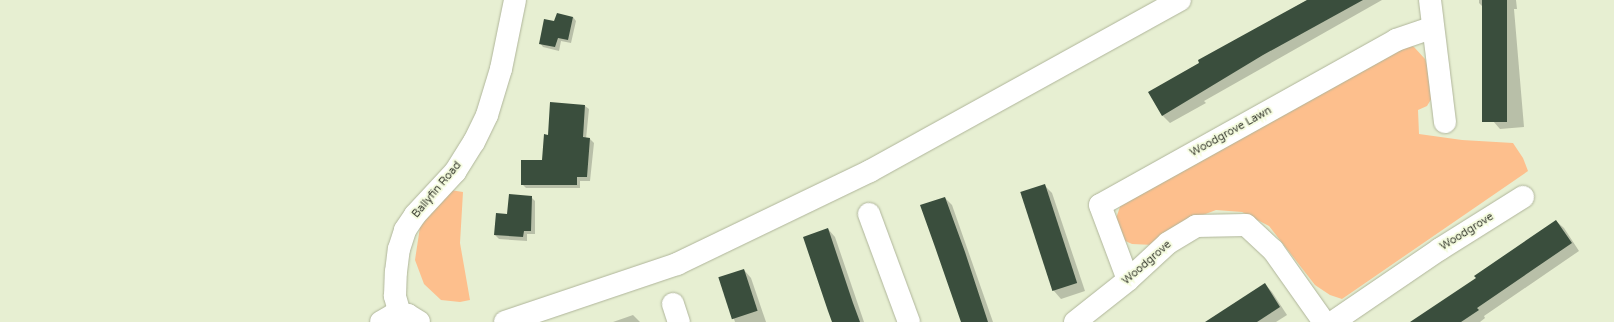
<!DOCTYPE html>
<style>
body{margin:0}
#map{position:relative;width:1614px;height:322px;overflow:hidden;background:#e7efd2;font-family:"Varela Round",sans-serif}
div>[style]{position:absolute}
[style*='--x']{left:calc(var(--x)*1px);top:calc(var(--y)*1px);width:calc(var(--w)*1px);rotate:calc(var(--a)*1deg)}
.green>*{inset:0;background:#fdbf8d}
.shadow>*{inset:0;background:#0003}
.building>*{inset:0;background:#3a4e3d;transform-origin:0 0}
.roads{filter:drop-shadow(0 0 1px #afb59a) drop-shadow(0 0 1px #afb59a)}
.minor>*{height:22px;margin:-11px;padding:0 11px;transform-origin:11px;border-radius:11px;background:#fff}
span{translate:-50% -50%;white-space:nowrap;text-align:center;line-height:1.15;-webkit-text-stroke:4px #f5fcdf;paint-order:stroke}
.street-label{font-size:11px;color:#3b3e32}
</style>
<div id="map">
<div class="green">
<div style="clip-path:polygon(1406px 43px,1414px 47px,1425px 59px,1432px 77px,1433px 96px,1427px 106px,1418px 110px,1419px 134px,1462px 140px,1513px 143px,1523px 158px,1528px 171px,1342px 299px,1330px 295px,1315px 285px,1269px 226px,1242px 212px,1216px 210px,1187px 221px,1154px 245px,1132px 244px,1121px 239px,1114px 224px,1121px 204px)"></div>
<div style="clip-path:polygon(450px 190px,463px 192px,460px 243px,470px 300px,460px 302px,441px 300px,424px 284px,415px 260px,420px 227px)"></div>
</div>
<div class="shadow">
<div style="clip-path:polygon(1307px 0,1382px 0,1204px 101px,1206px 103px,1170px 123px,1163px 116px,1150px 92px)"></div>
<div style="clip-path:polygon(1479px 0,1516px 0,1517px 9px,1514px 9px,1524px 127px,1500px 129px,1493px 121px,1483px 7px,1479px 3px)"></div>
<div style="clip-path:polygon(573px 17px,576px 21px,571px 43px,561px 41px,559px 51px,543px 47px,540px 43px,555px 22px)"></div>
<div style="clip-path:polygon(585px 106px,589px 109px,586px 139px,590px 139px,594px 143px,590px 181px,580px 181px,580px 188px,526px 188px,522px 184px,543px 161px,549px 136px)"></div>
<div style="clip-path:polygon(1044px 185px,1052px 193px,1085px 291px,1061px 299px,1054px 291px)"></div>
<div style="clip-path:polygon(531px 197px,535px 201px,535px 234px,527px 234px,527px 241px,499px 239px,495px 235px,508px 215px)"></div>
<div style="clip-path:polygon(945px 198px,952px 205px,993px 322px,962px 322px)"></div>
<div style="clip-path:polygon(1556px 221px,1564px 228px,1579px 251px,1484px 316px,1485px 318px,1480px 322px,1411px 322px,1477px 278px)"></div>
<div style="clip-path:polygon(828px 229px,835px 237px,864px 322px,833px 322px)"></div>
<div style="clip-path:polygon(744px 270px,751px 278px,766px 322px,735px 322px,720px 278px)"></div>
<div style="clip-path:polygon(1265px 284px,1272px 292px,1287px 315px,1276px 322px,1206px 322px)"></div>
<div style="clip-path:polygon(633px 315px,640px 322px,613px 322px)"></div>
</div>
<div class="building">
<div style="clip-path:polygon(1307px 0,1363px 0,1263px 55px,1162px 116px,1148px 92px,1199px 63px,1198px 60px)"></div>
<div style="left:1482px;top:0;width:25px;height:122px"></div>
<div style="clip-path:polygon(557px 13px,573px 17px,568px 40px,558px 38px,555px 47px,539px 44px,544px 19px,554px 21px)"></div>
<div style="clip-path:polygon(550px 102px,585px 105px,583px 137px,590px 138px,587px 177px,577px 177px,577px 185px,521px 185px,521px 160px,542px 160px,544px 134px,548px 135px)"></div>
<div style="left:1045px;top:184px;width:104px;height:26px;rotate:72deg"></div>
<div style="clip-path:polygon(509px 194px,532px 196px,531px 231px,524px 231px,523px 237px,494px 235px,496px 213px,507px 214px)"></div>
<div style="clip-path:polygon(945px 197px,965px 252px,988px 322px,961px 322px,935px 247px,920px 205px)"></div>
<div style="clip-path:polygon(1556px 220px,1572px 243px,1477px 308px,1479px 310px,1461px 322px,1410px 322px,1476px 278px,1474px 276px)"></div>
<div style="clip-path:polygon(828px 228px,853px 303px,860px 322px,832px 322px,828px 311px,803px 237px)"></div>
<div style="left:744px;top:269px;width:44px;height:27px;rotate:72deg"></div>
<div style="clip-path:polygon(1265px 283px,1280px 307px,1257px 322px,1205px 322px)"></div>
</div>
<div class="roads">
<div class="minor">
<div style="--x:1430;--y:0;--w:123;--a:83"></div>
<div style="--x:869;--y:214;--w:115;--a:69.7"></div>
<div style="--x:1128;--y:280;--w:80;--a:-110.5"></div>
<div style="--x:1100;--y:205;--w:339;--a:-29.1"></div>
<div style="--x:1396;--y:40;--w:39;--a:-19"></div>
<div style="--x:673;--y:304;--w:19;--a:72"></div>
<div style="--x:400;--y:314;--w:19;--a:-106"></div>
<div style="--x:395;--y:296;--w:24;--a:-88"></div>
<div style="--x:396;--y:272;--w:23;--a:-83"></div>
<div style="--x:399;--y:249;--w:20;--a:-72"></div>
<div style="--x:405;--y:230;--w:18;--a:-56"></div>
<div style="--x:415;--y:215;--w:59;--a:-47.1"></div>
<div style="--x:455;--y:172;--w:36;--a:-58"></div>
<div style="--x:474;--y:142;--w:30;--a:-64"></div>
<div style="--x:487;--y:115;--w:48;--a:-73.1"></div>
<div style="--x:501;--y:69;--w:70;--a:-78.5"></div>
<div style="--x:381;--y:322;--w:14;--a:-30"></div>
<div style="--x:393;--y:315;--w:7;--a:-8"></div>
<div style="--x:400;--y:314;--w:8;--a:7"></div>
<div style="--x:408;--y:315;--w:13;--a:32"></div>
<div style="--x:505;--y:322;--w:182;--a:-18.6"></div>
<div style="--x:677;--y:264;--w:214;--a:-25.7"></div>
<div style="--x:870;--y:171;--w:354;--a:-28.9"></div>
<div style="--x:1075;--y:322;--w:68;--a:-38.4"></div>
<div style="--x:1128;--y:280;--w:54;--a:-42.8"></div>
<div style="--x:1168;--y:243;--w:33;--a:-31"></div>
<div style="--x:1196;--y:226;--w:50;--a:-1.1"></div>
<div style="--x:1246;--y:225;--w:37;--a:43"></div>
<div style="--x:1273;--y:250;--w:88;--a:54.7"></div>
<div style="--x:1333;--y:322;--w:130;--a:-34.3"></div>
<div style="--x:1440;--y:249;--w:98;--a:-32.1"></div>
</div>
</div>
<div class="street-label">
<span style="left:1231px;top:132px;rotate:-29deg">Woodgrove Lawn</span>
<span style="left:437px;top:190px;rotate:-50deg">Ballyfin Road</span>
<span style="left:1467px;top:232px;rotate:-32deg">Woodgrove</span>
<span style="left:1147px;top:263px;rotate:-41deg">Woodgrove</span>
</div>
</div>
